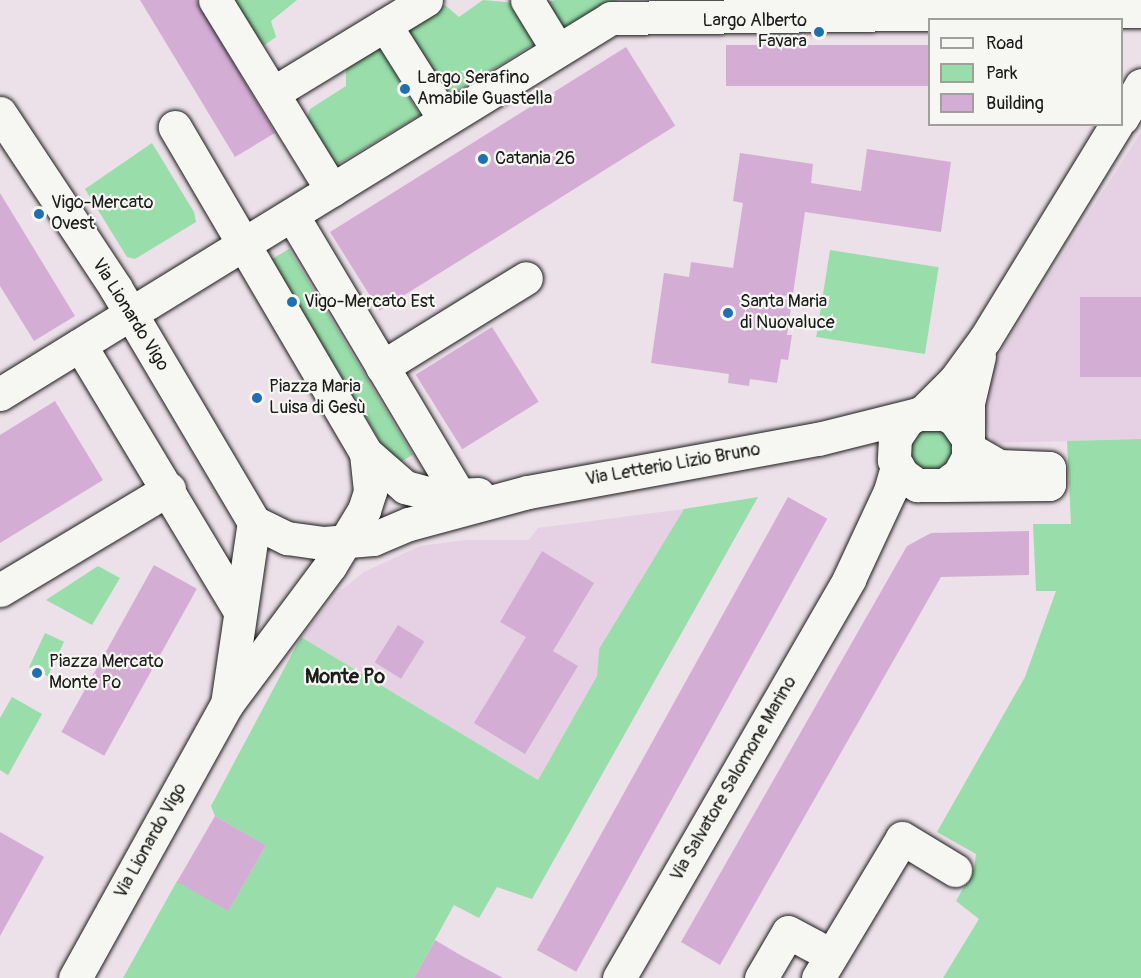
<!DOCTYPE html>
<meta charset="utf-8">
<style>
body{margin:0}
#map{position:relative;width:1141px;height:978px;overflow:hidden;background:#ece0e9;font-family:Pangolin,sans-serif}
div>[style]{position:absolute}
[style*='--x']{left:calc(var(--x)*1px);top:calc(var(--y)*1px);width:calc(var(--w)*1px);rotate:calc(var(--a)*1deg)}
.built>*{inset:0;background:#e5d1e3}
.green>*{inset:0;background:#9da;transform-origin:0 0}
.building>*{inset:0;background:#d4add4;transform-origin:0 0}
.roads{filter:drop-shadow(0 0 2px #1c1c1c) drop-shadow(0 0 2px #1c1c1c)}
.minor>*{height:33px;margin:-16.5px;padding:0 16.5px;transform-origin:16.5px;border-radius:16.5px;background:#f6f6f2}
.dots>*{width:16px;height:16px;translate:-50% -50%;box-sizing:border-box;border:3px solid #f6f6f2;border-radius:50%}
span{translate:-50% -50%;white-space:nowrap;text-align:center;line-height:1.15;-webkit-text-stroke:4.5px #f6f6f2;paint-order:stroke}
.poi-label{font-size:18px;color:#1c1c1c}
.right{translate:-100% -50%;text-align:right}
.left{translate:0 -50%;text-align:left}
.street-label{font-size:18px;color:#1c1c1c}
.neighbourhood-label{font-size:20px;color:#1c1c1c;font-weight:700}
.legend{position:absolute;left:928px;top:18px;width:195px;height:108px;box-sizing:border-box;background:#f6f6f2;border:2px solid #9f9f9c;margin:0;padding:8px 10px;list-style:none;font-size:18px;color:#1c1c1c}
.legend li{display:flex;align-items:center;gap:12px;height:30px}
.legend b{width:30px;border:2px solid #9f9f9c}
</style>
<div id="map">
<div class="built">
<div style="clip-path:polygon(1141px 132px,1141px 439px,993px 443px,983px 411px,997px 358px)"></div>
<div style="clip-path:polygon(684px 509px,599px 649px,597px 676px,538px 780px,301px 637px,338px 593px,364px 572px,420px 546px,466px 540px,529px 540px,538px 528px)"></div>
</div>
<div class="green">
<div style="clip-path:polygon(226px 0,297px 0,271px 21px,276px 37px,257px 50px)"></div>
<div style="clip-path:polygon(483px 0,516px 3px,538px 42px,448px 97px,407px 29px,445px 5px,459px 17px)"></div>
<div style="clip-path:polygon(555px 0,618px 0,558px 30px,545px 3px)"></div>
<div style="clip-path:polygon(380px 47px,420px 115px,330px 169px,305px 125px,310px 109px,346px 86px,346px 67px)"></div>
<div style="clip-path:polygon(152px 143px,194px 212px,196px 222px,135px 259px,127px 257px,85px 189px)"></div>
<div style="left:289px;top:249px;width:240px;height:21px;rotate:59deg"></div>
<div style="left:830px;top:250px;width:110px;height:88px;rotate:9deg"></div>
<div style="clip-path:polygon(927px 422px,956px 439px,946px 470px,913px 468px,906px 441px)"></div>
<div style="clip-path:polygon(1141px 439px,1141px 978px,943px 978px,979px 919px,956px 901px,974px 869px,976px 854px,937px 832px,1025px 677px,1056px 591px,1036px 591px,1033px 524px,1071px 524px,1067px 441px)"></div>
<div style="clip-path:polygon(758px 497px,532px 899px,497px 887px,479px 918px,454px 905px,414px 978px,123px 978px,177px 881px,228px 911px,266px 846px,215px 816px,211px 806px,301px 637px,538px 780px,597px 676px,599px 649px,684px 509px)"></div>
<div style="clip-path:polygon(98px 566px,120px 578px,92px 625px,46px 600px)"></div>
<div style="left:45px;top:633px;width:21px;height:38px;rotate:25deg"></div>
<div style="clip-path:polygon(12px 697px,42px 714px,8px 775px,0 770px,0 718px)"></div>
</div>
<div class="building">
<div style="clip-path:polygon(140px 0,196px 0,275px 133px,235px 157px)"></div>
<div style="left:930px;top:45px;width:41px;height:204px;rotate:90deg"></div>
<div style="left:626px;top:47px;width:93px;height:349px;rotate:58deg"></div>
<div style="clip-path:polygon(867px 149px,951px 162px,941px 232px,805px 212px,787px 335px,792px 335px,788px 360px,781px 359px,777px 383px,750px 379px,749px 386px,728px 383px,729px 374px,651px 363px,664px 273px,689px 277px,691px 262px,733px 268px,743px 203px,733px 201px,740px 153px,813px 164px,811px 183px,861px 191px)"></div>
<div style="clip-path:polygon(0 193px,75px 316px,34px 341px,0 286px)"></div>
<div style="left:1141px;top:297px;width:80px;height:61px;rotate:90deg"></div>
<div style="left:492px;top:327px;width:88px;height:90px;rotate:58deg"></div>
<div style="clip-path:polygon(55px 401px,103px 480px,0 543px,0 435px)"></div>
<div style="left:788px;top:497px;width:45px;height:518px;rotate:29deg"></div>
<div style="clip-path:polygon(1029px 531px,1029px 575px,941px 577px,720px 965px,681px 942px,907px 546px,931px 533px)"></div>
<div style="clip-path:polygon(542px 551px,594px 583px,553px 651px,578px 666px,525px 754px,474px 723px,526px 637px,500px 622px)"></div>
<div style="left:154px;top:565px;width:49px;height:191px;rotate:29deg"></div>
<div style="left:398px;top:625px;width:31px;height:44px;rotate:32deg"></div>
<div style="left:215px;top:816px;width:59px;height:76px;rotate:30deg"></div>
<div style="clip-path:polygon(0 832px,44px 857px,0 936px)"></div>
<div style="clip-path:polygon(435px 940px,462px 956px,503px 978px,414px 978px)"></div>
</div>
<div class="roads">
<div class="minor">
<div style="--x:215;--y:0;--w:223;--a:58.4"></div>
<div style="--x:527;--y:0;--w:57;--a:58.5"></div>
<div style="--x:385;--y:25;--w:112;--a:57.7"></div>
<div style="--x:273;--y:93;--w:179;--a:-31.3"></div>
<div style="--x:0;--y:113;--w:209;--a:56.5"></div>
<div style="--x:115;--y:287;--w:273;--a:59.4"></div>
<div style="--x:254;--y:522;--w:37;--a:26"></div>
<div style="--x:287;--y:538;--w:37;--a:8"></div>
<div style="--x:324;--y:543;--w:49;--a:-4.7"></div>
<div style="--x:373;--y:539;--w:39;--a:-23"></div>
<div style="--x:409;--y:524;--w:123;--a:-15.1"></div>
<div style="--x:528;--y:492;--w:295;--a:-10.4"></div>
<div style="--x:818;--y:439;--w:103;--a:-14"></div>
<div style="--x:1122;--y:118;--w:38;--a:-60"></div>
<div style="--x:292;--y:215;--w:326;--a:59.2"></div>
<div style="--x:80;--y:345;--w:310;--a:59"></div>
<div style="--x:382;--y:367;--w:169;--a:-31.7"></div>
<div style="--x:0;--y:394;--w:717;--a:-31.61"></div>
<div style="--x:611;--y:18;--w:530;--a:-0.76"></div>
<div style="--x:923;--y:412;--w:45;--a:-45"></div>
<div style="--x:955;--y:380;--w:51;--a:-53.8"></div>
<div style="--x:985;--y:339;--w:252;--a:-58.5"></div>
<div style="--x:966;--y:436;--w:21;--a:-125"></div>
<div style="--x:954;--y:419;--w:11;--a:-153"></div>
<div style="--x:944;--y:414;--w:26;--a:180"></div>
<div style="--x:918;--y:414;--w:11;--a:153"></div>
<div style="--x:908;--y:419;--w:23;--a:124"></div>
<div style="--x:895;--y:438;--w:22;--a:93"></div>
<div style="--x:894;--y:460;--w:16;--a:60"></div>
<div style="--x:902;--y:474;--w:19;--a:36"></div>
<div style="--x:917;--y:485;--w:27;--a:0"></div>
<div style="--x:944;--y:485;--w:19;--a:-36"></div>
<div style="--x:959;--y:474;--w:19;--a:-62"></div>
<div style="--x:968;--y:457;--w:54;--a:-90"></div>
<div style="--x:968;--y:403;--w:48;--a:-76.8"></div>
<div style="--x:366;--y:453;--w:52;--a:41.1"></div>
<div style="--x:405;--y:487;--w:35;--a:15"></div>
<div style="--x:439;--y:496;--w:39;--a:-3"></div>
<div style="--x:944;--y:485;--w:105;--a:-0.5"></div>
<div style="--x:1049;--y:484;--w:16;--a:-90"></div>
<div style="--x:1049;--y:468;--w:50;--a:-177.7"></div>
<div style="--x:999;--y:466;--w:36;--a:-150"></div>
<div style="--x:0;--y:590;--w:197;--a:-30.9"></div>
<div style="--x:227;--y:704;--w:184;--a:-81.6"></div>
<div style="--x:75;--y:978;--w:313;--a:-61"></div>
<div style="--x:227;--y:704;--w:172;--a:-53.3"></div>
<div style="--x:330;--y:566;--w:66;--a:-58.7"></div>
<div style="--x:364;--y:510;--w:20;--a:-72"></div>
<div style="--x:370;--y:491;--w:38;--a:-96"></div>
<div style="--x:366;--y:453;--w:378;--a:-120.4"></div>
<div style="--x:619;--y:978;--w:461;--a:-60"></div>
<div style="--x:849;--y:579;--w:97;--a:-65"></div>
<div style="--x:890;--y:491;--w:26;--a:-74"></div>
<div style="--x:761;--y:978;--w:53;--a:-59.6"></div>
<div style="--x:788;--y:932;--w:49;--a:28.1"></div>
<div style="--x:818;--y:978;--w:163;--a:-59"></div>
<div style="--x:902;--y:838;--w:62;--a:31.1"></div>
</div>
</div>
<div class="dots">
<div style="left:819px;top:32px;background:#1f6fb2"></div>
<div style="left:405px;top:89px;background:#1f6fb2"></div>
<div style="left:483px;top:159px;background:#1f6fb2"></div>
<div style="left:39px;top:214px;background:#1f6fb2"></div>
<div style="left:292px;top:302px;background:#1f6fb2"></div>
<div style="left:728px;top:313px;background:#1f6fb2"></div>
<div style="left:257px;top:398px;background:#1f6fb2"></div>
<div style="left:37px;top:673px;background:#1f6fb2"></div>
</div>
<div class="poi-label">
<span class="right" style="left:807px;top:32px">Largo Alberto<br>Favara</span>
<span class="left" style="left:417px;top:89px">Largo Serafino<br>Amabile Guastella</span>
<span class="left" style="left:495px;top:159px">Catania 26</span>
<span class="left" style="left:51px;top:214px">Vigo-Mercato<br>Ovest</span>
<span class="left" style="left:304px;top:302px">Vigo-Mercato Est</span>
<span class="left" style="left:740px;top:313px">Santa Maria<br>di Nuovaluce</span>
<span class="left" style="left:269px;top:398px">Piazza Maria<br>Luisa di Gesù</span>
<span class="left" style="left:49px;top:673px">Piazza Mercato<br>Monte Po</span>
</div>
<div class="street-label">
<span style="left:130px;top:315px;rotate:58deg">Via Lionardo Vigo</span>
<span style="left:673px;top:465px;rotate:-10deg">Via Letterio Lizio Bruno</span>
<span style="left:734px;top:779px;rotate:-60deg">Via Salvatore Salomone Marino</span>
<span style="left:151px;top:841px;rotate:-61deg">Via Lionardo Vigo</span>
</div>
<div class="neighbourhood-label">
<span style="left:345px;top:676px">Monte Po</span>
</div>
<ul class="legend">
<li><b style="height:8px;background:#f6f6f2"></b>Road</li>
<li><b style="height:16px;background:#9da"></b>Park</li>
<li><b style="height:16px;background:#d4add4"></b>Building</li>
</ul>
</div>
